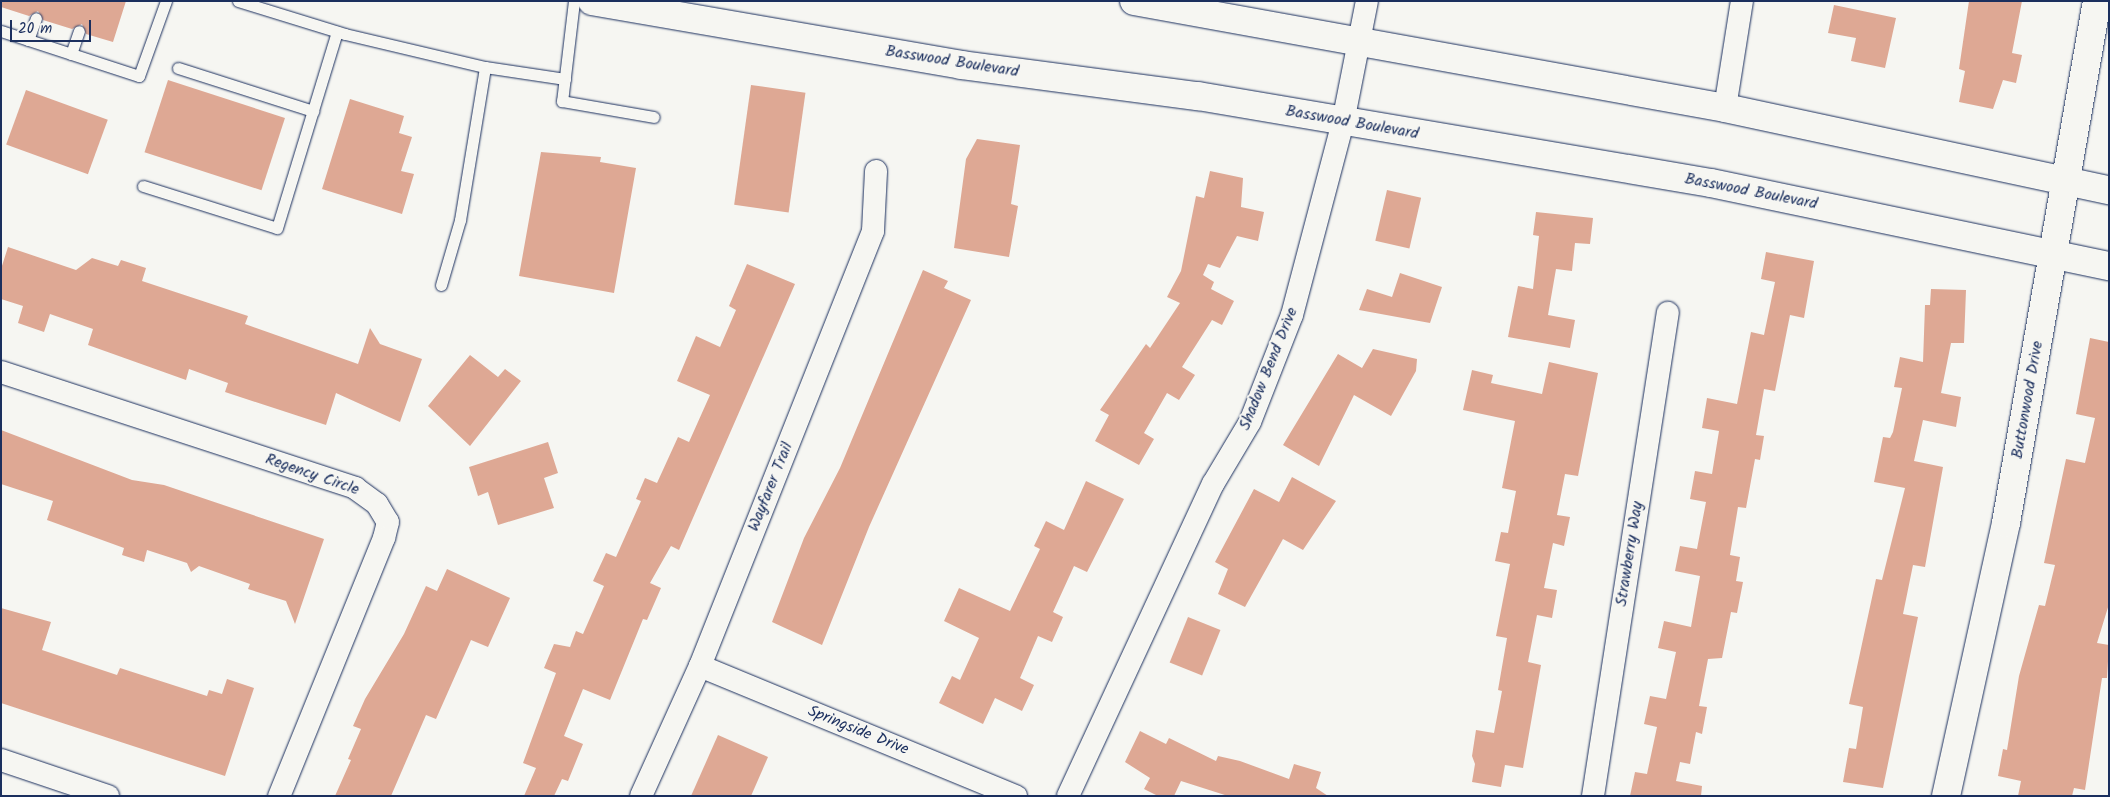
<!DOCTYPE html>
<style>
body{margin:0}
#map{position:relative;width:2110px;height:797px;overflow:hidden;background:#f6f6f2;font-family:Kalam,sans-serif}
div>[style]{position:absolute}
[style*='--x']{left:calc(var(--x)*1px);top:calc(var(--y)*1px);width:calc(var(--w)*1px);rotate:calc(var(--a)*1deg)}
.building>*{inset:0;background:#dea894;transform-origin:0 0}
.roads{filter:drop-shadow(0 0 1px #1b2f5e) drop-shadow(0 0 1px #1b2f5e)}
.lane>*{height:11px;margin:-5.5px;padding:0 5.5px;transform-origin:5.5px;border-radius:5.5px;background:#f6f6f2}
.street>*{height:22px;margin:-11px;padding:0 11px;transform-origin:11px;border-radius:11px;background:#f6f6f2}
.secondary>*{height:28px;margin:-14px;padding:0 14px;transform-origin:14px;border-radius:14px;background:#f6f6f2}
span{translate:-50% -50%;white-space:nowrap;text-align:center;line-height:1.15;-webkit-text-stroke:4px #f6f6f2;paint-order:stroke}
.street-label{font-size:16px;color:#1b2f5e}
.frame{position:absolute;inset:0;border:2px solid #1b2f5e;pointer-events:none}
.scale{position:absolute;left:10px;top:20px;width:81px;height:22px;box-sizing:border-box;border:2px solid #1b2f5e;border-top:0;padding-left:6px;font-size:15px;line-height:18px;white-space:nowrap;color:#1b2f5e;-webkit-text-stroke:4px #f6f6f2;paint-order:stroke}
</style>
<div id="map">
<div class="building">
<div style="clip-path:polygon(1px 1px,126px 1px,113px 42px,86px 34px,82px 24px,72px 29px,43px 20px,38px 11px,29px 16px,1px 7px)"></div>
<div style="clip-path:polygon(1969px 1px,2022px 1px,2012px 53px,2022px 55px,2016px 83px,2003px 80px,1993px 109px,1959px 102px,1965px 71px,1959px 69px)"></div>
<div style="clip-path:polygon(1834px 5px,1896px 18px,1885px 68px,1851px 61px,1856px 38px,1828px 33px)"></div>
<div style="left:168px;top:80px;width:123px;height:76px;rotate:18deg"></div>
<div style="left:751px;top:85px;width:55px;height:121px;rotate:8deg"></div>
<div style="left:26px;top:90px;width:87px;height:58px;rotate:20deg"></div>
<div style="clip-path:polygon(350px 99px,404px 116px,399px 133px,412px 137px,401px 171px,414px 174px,402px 214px,322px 189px)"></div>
<div style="clip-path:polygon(977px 139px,1020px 145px,1011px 204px,1018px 206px,1009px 257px,954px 248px,966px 159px)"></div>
<div style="clip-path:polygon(541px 152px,601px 157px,600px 162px,636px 168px,614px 293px,519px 276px)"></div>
<div style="clip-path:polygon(1210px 171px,1243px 178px,1241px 207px,1264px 212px,1258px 241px,1237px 236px,1220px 268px,1208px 264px,1203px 275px,1214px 282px,1211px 289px,1234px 301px,1222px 325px,1212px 320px,1182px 367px,1195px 375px,1179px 400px,1167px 393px,1144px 433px,1154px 439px,1139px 465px,1095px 441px,1109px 415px,1100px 410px,1146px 344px,1150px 348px,1180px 303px,1167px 297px,1181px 271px,1196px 196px,1204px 198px)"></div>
<div style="left:1387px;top:190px;width:35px;height:52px;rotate:13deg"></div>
<div style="clip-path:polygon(1536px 212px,1593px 218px,1590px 244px,1575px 243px,1572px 271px,1556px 269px,1548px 315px,1575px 320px,1570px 348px,1508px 337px,1518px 286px,1533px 289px,1539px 236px,1533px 235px)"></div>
<div style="clip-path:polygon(8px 247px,76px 270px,92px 258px,118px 266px,121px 260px,146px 268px,142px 281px,248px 316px,245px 324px,358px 364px,370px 328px,380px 344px,422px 359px,400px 422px,336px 393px,326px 425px,225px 392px,228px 383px,189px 369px,186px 380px,88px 345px,93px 329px,50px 314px,44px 332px,18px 323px,23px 306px,1px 299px,1px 269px)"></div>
<div style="clip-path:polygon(1766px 252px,1814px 261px,1804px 318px,1790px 315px,1775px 391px,1764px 389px,1756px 435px,1764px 436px,1760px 460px,1755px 459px,1746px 508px,1738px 507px,1730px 555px,1740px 557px,1736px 581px,1743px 582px,1737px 613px,1731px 612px,1722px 658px,1708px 659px,1699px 706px,1707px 707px,1702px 734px,1696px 732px,1690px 764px,1680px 762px,1676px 781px,1702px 786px,1701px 796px,1630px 796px,1635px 772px,1647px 774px,1657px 727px,1644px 724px,1650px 696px,1666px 699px,1676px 652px,1658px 648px,1664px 621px,1691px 627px,1700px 576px,1675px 571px,1680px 546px,1697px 549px,1706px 502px,1690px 499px,1695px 471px,1712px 474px,1719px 431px,1702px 428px,1707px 398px,1737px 404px,1751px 332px,1764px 335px,1775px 282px,1761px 279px)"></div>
<div style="clip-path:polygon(747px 264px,795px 284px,679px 550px,671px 546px,650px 583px,661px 588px,647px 620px,643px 619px,610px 700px,583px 689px,564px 736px,583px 744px,568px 781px,562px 779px,554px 796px,524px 796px,536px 768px,523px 763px,556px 673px,544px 668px,554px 644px,570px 647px,576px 631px,583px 634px,604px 586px,593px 581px,606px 553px,616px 557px,641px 501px,636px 499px,645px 478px,657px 483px,678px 437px,689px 442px,710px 395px,677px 381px,696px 336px,720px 347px,736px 310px,729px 306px)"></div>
<div style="clip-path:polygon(923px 270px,948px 281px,944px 288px,971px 300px,869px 527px,822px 645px,772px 622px,804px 538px,840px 468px)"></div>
<div style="clip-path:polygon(1400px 273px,1442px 287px,1430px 323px,1359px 310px,1367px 289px,1392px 297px)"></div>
<div style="clip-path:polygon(1931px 289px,1966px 290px,1964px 343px,1951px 343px,1941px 393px,1961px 397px,1956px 427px,1923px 420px,1914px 461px,1943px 467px,1925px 567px,1913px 565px,1903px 614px,1918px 617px,1883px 788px,1843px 782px,1849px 748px,1856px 749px,1863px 707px,1849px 704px,1876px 579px,1882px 580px,1905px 488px,1874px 482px,1883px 437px,1890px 438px,1893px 432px,1902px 388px,1894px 387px,1900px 357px,1923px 362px,1925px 305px,1930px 305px)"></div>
<div style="clip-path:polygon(2090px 338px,2109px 342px,2109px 604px,2097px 643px,2109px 645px,2107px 678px,2102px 678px,2085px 790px,2074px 788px,2072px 796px,2018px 796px,2021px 781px,1998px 776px,2003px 749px,2007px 750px,2019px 676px,2039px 605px,2045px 606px,2055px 565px,2044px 563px,2066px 459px,2085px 463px,2095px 418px,2076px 414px)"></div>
<div style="clip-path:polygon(1373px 349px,1417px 359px,1416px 371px,1391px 416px,1354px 395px,1319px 466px,1283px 445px,1338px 354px,1362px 368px)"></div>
<div style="clip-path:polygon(470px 355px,498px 377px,505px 369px,521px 381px,470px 446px,428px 406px)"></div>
<div style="clip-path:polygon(1549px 362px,1598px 373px,1578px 476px,1565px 474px,1557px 515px,1570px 517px,1564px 546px,1553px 543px,1544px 588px,1557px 590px,1552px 618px,1537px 615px,1528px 662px,1541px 665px,1523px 768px,1505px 765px,1501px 787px,1472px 782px,1475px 764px,1472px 756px,1476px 730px,1494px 733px,1502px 691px,1498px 690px,1507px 638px,1496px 636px,1510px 564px,1495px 561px,1501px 532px,1508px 533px,1516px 491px,1502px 488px,1515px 421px,1463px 410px,1472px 370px,1493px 375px,1491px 383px,1542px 394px)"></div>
<div style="clip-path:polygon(1px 430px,132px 480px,164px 485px,324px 539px,295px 624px,286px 601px,248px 589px,250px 584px,199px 566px,191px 572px,187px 563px,147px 550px,144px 562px,122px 555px,124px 548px,47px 520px,53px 501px,1px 484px)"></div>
<div style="clip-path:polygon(548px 442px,558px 473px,544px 478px,554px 508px,498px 525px,488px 492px,478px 496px,469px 467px)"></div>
<div style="clip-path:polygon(1292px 477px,1336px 501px,1303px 550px,1283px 539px,1245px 607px,1218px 594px,1228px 569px,1215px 562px,1254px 489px,1279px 502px)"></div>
<div style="clip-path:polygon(1086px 481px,1124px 499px,1087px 572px,1074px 566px,1053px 612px,1063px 617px,1052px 642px,1038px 636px,1020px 678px,1034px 685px,1022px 711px,995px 698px,983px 724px,939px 703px,952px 676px,960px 680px,979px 638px,944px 621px,959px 588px,1010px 611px,1040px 549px,1034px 546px,1046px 521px,1064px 530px)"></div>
<div style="clip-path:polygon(447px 569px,510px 598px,488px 647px,471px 640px,436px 719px,426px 715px,391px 796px,335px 796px,351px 760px,348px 759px,361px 729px,353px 726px,365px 699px,404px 634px,426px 586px,437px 591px)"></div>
<div style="clip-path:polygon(1px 608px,51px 622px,42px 650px,117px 675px,120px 668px,207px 696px,209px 690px,222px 694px,227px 679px,254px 688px,225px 776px,1px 703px)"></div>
<div style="left:1188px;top:617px;width:35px;height:49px;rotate:22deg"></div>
<div style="clip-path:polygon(1140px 731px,1166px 744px,1169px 738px,1216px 761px,1218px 756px,1240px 761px,1289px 779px,1294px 764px,1321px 772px,1316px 788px,1328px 796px,1228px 796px,1181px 781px,1174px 796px,1158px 796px,1144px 789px,1150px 778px,1125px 762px)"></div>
<div style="clip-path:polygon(718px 735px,768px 757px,751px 796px,691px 796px)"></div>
</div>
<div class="roads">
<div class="lane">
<div style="--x:238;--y:1;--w:112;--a:17.1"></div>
<div style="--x:345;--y:34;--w:144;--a:13.3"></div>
<div style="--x:485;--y:67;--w:81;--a:8.5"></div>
<div style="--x:574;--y:1;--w:101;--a:96.8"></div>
<div style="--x:562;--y:101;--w:93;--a:9.9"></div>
<div style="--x:1;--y:31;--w:145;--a:18.1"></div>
<div style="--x:139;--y:76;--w:80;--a:-70.2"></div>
<div style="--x:28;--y:40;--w:23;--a:-70"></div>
<div style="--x:71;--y:54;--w:24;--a:-71"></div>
<div style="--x:178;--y:68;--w:142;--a:17.7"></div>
<div style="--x:143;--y:186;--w:140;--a:17.4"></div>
<div style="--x:277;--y:228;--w:205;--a:-73"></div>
<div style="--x:441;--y:285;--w:68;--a:-73.7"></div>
<div style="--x:460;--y:220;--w:155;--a:-80.7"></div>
</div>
<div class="street">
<div style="--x:1725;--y:108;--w:108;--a:-81"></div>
<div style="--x:1;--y:372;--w:373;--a:18.1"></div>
<div style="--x:355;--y:488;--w:27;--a:36"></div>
<div style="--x:377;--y:504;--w:21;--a:59"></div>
<div style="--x:388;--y:522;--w:16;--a:104"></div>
<div style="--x:384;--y:538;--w:279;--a:112.1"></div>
<div style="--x:700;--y:666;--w:342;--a:22.4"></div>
<div style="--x:1;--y:760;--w:113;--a:18.6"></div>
<div style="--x:641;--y:796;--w:143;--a:-65.6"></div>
<div style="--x:700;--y:666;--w:468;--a:-68.3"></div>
<div style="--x:873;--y:231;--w:60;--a:-87.1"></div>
<div style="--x:1068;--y:796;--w:344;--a:-65.1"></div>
<div style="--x:1213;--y:484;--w:72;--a:-59.2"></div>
<div style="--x:1250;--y:422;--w:115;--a:-68.6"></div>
<div style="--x:1292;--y:315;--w:200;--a:-75.2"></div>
<div style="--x:1343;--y:122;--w:123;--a:-78.8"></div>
<div style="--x:1593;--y:796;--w:489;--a:-81.2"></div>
</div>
<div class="secondary">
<div style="--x:592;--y:1;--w:375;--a:9.8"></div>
<div style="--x:961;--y:65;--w:239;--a:7.5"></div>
<div style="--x:1198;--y:96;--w:520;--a:9.63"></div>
<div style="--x:1711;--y:183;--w:407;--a:11.8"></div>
<div style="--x:1134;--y:1;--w:601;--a:10.26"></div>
<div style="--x:1725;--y:108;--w:393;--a:12.1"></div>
<div style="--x:1946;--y:796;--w:280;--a:-77.6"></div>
<div style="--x:2006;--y:523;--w:530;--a:-80.11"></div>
</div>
</div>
<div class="street-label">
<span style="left:952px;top:62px;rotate:9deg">Basswood Boulevard</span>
<span style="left:1352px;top:123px;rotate:10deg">Basswood Boulevard</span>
<span style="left:1751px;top:192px;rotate:11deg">Basswood Boulevard</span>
<span style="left:1269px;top:369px;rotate:-68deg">Shadow Bend Drive</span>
<span style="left:2028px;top:400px;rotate:-80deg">Buttonwood Drive</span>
<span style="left:312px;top:475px;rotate:19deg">Regency Circle</span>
<span style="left:771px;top:487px;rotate:-68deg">Wayfarer Trail</span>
<span style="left:1630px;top:554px;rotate:-81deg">Strawberry Way</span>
<span style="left:858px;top:731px;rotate:22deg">Springside Drive</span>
</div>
<div class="frame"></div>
<div class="scale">20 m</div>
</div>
